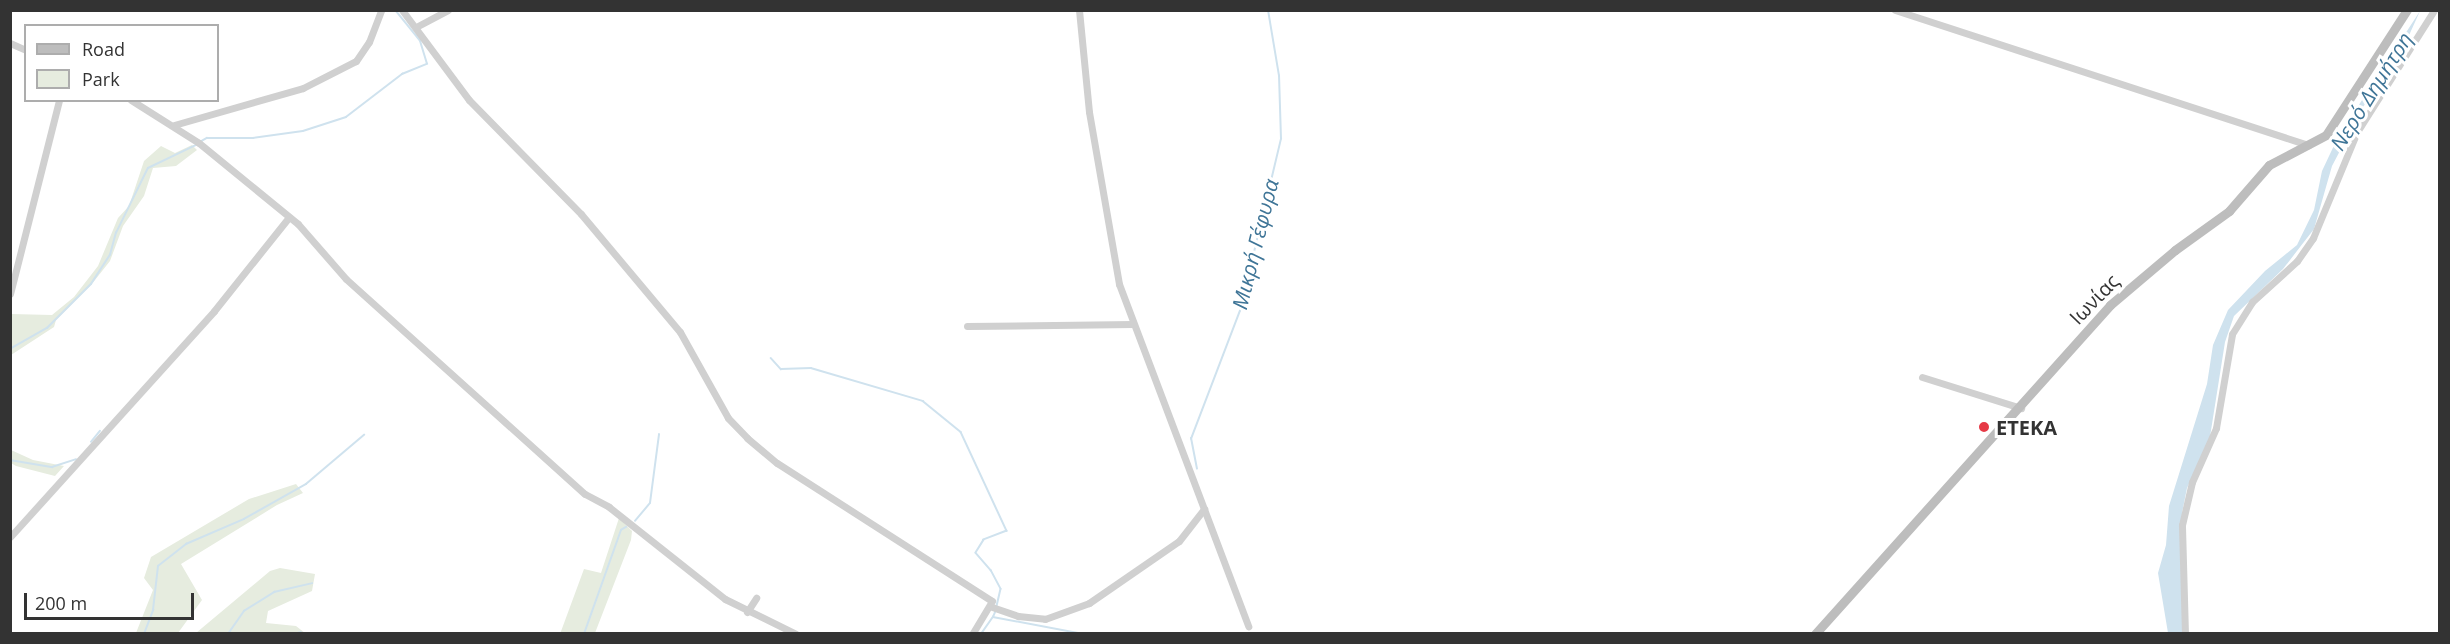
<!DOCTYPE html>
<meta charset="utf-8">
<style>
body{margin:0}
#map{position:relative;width:2450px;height:644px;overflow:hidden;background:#fff;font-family:"Open Sans",sans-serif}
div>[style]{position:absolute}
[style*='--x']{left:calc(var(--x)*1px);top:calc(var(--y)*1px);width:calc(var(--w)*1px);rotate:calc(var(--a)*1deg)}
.green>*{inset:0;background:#e6ecdf}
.water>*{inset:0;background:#cfe2ee}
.stream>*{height:1.5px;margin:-0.75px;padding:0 0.75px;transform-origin:0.75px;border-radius:0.75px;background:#cfe2ee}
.street>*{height:7px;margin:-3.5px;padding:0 3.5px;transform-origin:3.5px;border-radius:3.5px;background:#d0d0d0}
.secondary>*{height:9px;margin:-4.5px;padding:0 4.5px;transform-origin:4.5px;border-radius:4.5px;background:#bdbdbd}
.dots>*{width:16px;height:16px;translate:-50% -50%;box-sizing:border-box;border:3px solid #fff;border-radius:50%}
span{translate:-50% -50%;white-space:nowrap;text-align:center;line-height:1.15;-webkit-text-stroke:6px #fff;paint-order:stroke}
.street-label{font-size:20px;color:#333}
.poi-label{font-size:20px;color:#333;font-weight:700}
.left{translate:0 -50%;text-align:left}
.water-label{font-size:21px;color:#3f7597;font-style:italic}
.frame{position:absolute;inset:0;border:12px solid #333;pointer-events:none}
.legend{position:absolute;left:24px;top:24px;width:195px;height:78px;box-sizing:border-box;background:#fff;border:2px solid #adadad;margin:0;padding:8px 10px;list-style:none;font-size:18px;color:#333}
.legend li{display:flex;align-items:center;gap:12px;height:30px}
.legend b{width:30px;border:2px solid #adadad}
.scale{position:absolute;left:24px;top:593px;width:170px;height:27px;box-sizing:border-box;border:3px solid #333;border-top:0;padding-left:8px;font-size:18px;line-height:21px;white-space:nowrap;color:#333;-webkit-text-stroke:4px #fff;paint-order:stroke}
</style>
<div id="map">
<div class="green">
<div style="clip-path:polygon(192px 145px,197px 150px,176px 166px,153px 168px,144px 196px,123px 226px,110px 261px,91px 285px,56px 320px,54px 327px,11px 355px,11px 314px,52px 315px,74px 297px,98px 266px,118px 218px,129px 206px,144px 161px,161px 146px,175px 153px)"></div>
<div style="clip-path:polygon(11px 450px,33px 460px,64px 466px,55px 476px,16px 466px,11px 463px)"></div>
<div style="clip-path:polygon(296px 484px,303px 493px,277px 505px,181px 564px,202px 600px,178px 633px,136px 633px,153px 590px,144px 578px,151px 557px,249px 499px)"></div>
<div style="clip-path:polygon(619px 518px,632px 531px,631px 540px,595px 633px,560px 634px,584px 569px,601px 573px)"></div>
<div style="clip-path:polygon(280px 568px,315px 574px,312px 591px,268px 611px,266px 623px,296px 626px,305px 633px,196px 633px,270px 571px)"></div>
</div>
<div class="water">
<div style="clip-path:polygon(2420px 11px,2401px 53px,2363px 107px,2332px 166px,2314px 229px,2283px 269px,2234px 316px,2225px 342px,2209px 443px,2187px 488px,2182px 513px,2183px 633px,2168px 633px,2158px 573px,2166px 545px,2169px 506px,2207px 384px,2213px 345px,2228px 310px,2265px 271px,2297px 245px,2314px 210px,2322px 171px,2338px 137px)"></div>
</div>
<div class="stream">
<div style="--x:200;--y:142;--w:8;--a:-30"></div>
<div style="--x:207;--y:138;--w:46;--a:0"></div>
<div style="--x:253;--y:138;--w:50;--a:-8"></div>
<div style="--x:303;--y:131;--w:45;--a:-18"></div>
<div style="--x:346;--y:117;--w:71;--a:-37.5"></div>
<div style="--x:402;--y:74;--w:27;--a:-22"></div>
<div style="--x:427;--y:64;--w:24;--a:-107"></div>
<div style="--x:420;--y:41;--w:40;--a:-129"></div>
<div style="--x:10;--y:349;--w:43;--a:-29.6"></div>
<div style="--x:47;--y:328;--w:62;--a:-45"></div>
<div style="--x:91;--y:284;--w:35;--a:-57"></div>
<div style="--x:110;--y:255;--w:23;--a:-75"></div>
<div style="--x:116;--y:233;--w:72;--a:-63.8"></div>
<div style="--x:148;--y:168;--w:53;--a:-25.6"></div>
<div style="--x:771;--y:358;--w:15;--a:48"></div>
<div style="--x:781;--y:369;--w:30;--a:-2"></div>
<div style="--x:811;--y:368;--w:117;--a:16.4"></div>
<div style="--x:923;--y:401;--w:49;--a:39.2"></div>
<div style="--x:961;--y:432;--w:109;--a:65.1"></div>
<div style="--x:1007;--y:531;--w:25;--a:159"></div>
<div style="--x:984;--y:540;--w:15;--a:122"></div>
<div style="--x:976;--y:553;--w:23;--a:49"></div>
<div style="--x:991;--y:570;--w:21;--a:62"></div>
<div style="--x:1001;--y:589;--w:17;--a:103"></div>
<div style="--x:91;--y:442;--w:14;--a:-51"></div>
<div style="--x:10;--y:460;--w:43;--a:9.5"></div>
<div style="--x:52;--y:467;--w:25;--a:-18"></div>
<div style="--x:1197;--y:469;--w:31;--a:-101"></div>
<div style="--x:1191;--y:439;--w:137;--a:-69.1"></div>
<div style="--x:1240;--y:311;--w:177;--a:-76.6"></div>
<div style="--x:1281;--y:139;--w:63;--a:-91.8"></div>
<div style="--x:1279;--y:76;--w:67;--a:-99.5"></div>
<div style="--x:635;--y:521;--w:23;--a:-50"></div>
<div style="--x:650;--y:503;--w:69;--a:-82.5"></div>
<div style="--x:993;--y:617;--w:8;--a:-67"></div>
<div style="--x:144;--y:634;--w:26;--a:-69"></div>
<div style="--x:153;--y:610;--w:44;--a:-83.5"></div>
<div style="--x:158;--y:566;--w:36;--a:-38"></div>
<div style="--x:186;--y:544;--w:63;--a:-23.3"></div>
<div style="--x:244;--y:519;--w:71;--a:-29.4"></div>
<div style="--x:306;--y:484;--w:76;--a:-40.2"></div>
<div style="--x:228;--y:634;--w:28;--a:-55"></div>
<div style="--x:244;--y:611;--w:36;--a:-32"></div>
<div style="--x:274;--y:592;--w:39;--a:-13"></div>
<div style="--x:294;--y:634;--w:7;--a:-16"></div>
<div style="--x:584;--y:634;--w:110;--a:-70.4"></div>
<div style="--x:621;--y:530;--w:6;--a:-31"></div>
<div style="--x:981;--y:634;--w:21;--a:-55"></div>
<div style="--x:993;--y:617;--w:93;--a:10.6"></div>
</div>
<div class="street">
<div style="--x:402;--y:10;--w:112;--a:53.3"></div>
<div style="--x:469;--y:100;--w:160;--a:45.5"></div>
<div style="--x:581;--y:214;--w:154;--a:50"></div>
<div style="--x:680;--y:332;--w:98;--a:60.8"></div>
<div style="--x:728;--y:418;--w:28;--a:46"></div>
<div style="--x:747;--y:438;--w:39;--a:40"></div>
<div style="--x:777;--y:463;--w:255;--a:32.7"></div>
<div style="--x:992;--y:601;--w:39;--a:121"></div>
<div style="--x:1079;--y:10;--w:102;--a:84.4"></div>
<div style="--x:1089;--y:112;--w:175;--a:80.1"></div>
<div style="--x:1119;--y:284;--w:366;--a:69.3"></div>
<div style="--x:1895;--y:10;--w:435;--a:18.1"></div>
<div style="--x:416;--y:27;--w:36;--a:-28"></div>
<div style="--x:10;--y:43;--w:17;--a:24"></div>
<div style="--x:131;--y:100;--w:80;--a:32.3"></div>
<div style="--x:199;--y:143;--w:128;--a:39.3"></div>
<div style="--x:298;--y:224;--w:73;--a:48.9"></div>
<div style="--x:346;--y:279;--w:321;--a:42"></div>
<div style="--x:585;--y:494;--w:27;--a:28"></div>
<div style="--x:609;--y:507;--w:148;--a:38.4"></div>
<div style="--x:725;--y:599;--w:79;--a:26.2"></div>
<div style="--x:174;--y:125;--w:134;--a:-16"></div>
<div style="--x:303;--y:88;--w:59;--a:-27"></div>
<div style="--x:356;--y:61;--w:23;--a:-56"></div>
<div style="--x:369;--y:42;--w:34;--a:-69"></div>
<div style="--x:10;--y:294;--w:200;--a:-75.8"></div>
<div style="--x:967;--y:326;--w:166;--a:-0.7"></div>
<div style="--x:1922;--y:377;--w:104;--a:17.4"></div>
<div style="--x:10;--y:537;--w:304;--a:-47.9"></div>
<div style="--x:214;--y:311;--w:120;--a:-51.4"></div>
<div style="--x:992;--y:607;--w:28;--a:19"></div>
<div style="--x:1018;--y:616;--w:27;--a:6"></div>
<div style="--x:1045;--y:619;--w:47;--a:-20"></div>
<div style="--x:1089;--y:603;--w:109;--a:-34.6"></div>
<div style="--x:1179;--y:541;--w:41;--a:-52"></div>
<div style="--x:747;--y:612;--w:17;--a:-57"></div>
<div style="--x:2185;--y:634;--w:109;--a:-91.6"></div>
<div style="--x:2182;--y:525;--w:44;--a:-76.9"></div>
<div style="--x:2192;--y:482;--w:59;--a:-66"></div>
<div style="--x:2216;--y:428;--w:95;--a:-80.3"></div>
<div style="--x:2232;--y:334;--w:38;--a:-58"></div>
<div style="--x:2252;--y:302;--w:61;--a:-42.3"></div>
<div style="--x:2297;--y:261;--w:28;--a:-55"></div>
<div style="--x:2313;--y:238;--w:115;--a:-67.5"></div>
<div style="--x:2357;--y:132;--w:144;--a:-57.7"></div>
</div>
<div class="secondary">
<div style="--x:1815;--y:634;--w:442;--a:-48.1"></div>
<div style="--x:2110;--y:305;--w:85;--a:-40.2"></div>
<div style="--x:2175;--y:250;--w:67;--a:-35.8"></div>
<div style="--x:2229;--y:211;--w:61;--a:-49"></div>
<div style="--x:2269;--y:165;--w:64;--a:-27.8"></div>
<div style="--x:2326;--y:135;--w:149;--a:-57.1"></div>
</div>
<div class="dots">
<div style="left:1984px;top:427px;background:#e63946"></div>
</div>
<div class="street-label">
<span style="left:2094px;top:299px;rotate:-46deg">Ιωνίας</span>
</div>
<div class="poi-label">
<span class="left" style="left:1996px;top:427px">ΕΤΕΚΑ</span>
</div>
<div class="water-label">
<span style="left:2371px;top:91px;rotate:-58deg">Νερό Δημήτρη</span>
<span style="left:1255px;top:244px;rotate:-76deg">Μικρή Γέφυρα</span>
</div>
<div class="frame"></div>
<ul class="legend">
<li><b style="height:8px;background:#bdbdbd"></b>Road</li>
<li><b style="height:16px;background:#e6ecdf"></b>Park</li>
</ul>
<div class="scale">200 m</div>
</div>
